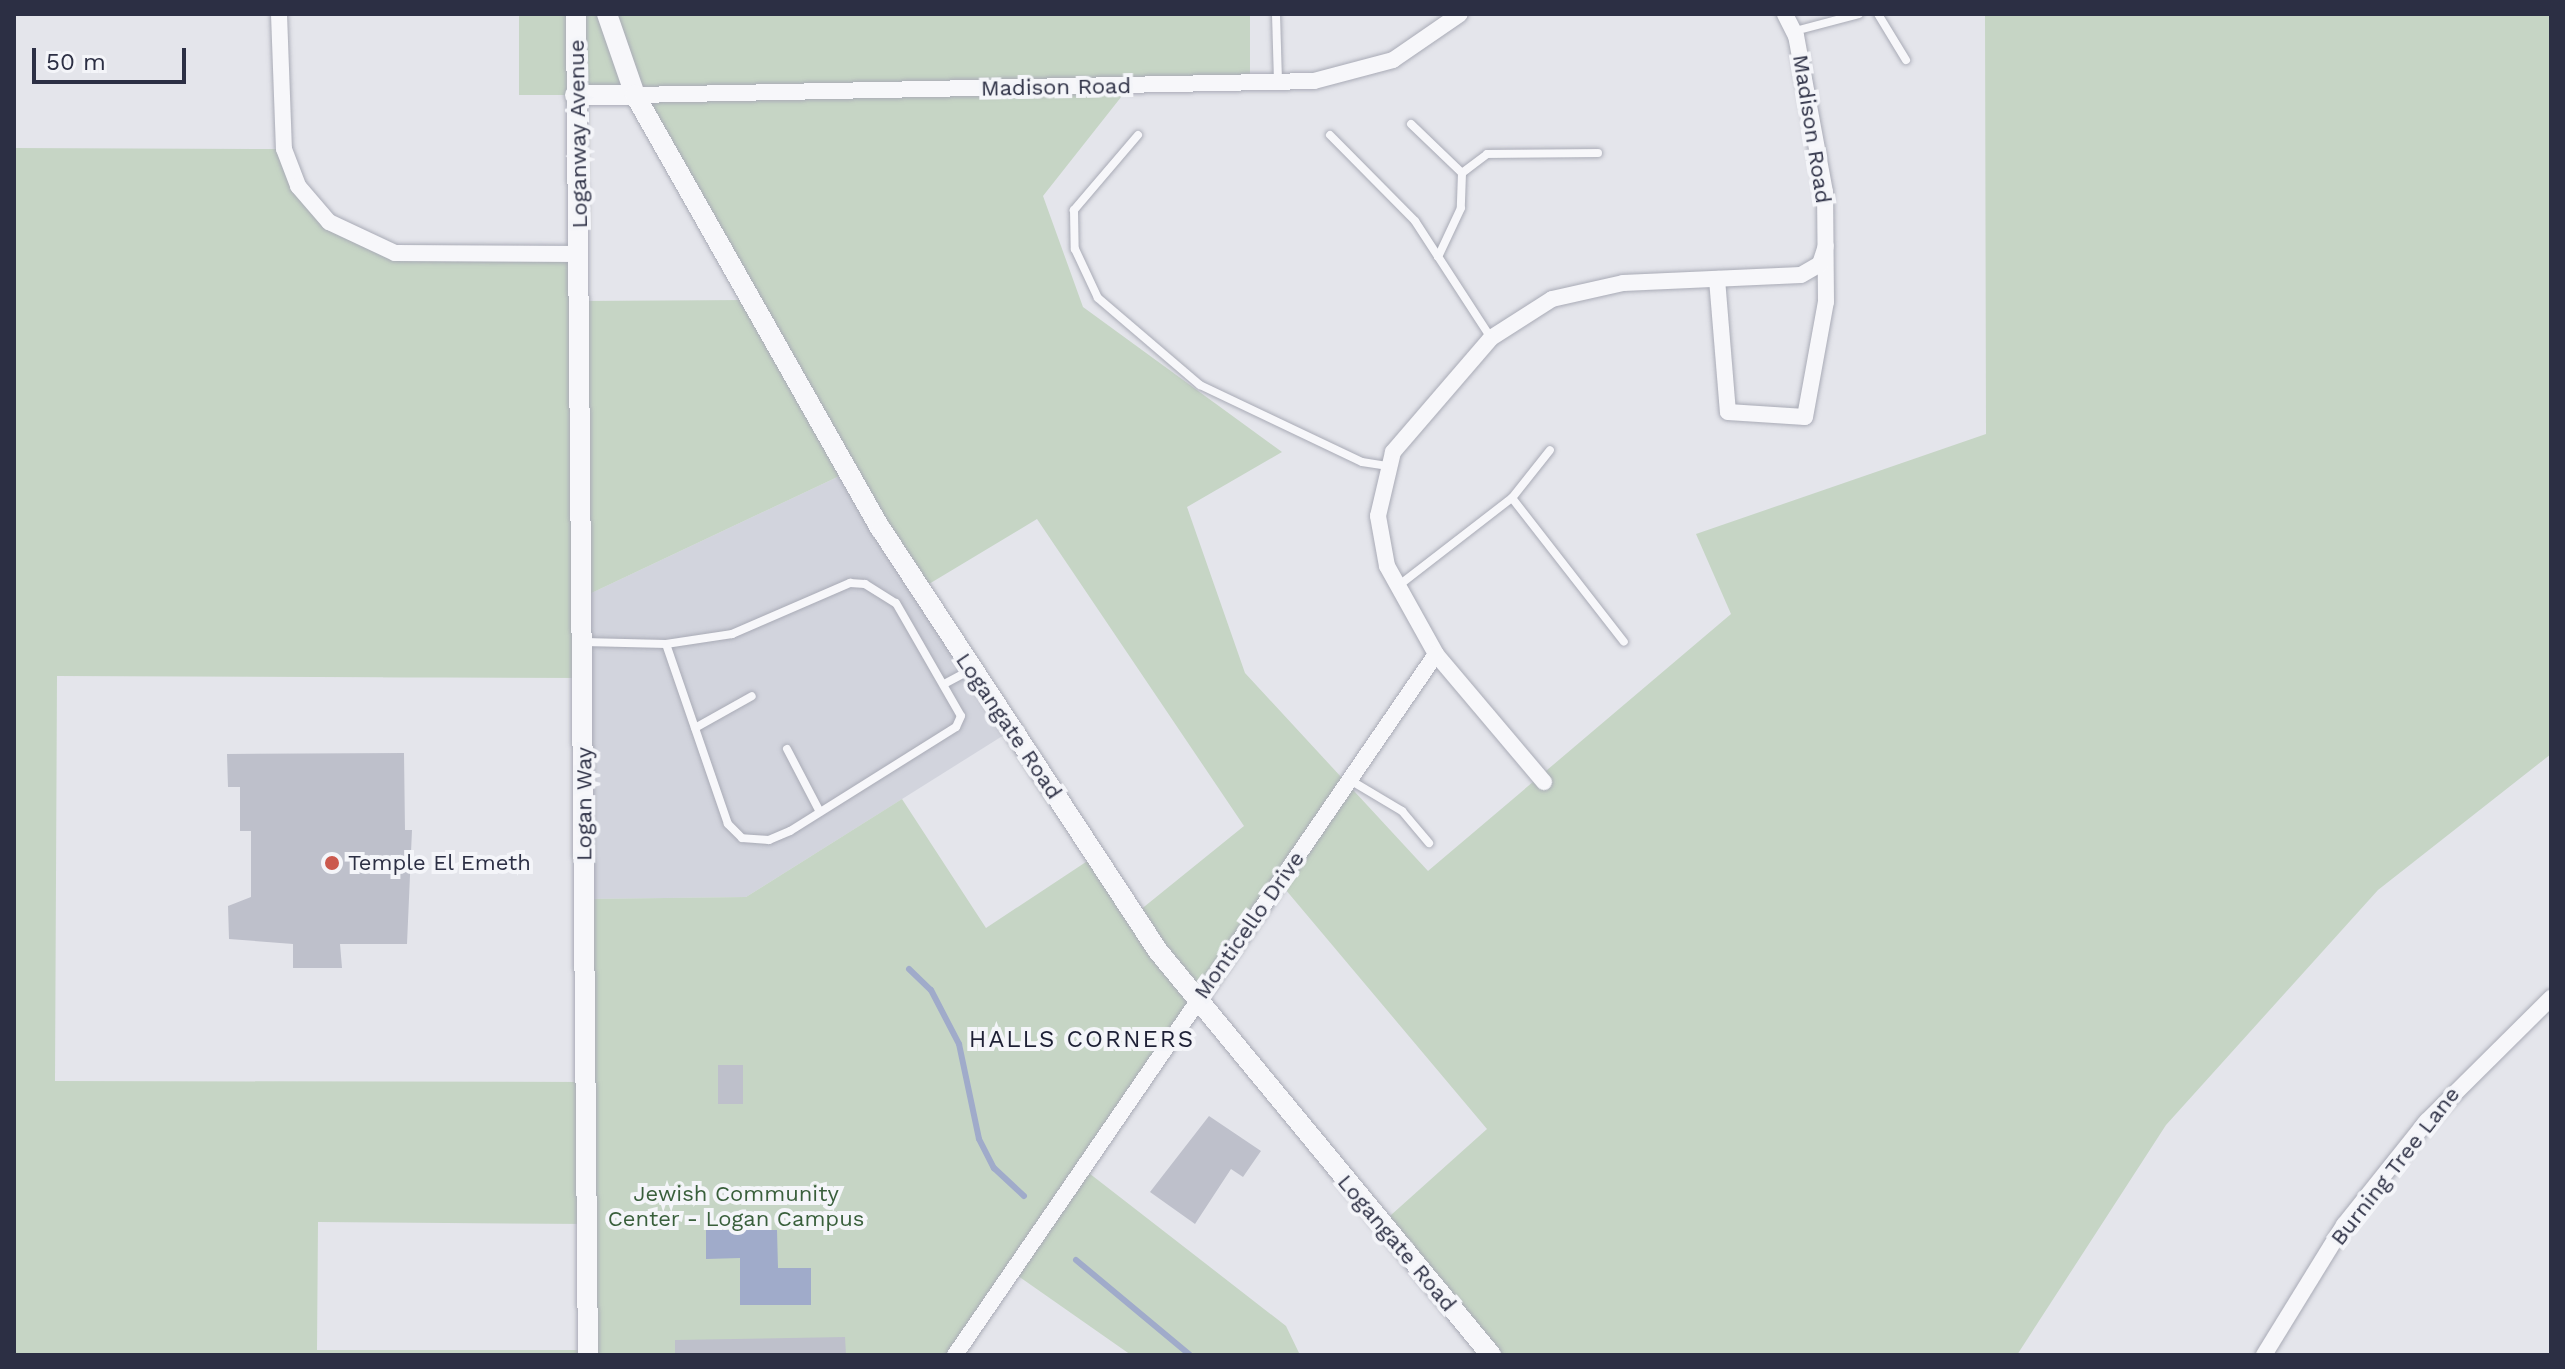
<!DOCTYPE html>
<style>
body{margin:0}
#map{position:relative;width:2565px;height:1369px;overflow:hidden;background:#e4e5eb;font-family:"Work Sans",sans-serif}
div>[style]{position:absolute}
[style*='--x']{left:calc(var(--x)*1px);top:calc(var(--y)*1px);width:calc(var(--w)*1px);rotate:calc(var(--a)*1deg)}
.built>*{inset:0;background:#d2d4dd}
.green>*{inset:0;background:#c6d5c5}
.water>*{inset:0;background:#a0abca}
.stream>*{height:6px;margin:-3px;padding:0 3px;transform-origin:3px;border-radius:3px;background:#a0abca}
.building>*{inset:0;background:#bec0cb;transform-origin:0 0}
.roads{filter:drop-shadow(0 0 2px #a9abb6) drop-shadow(0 0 2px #a9abb6)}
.service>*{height:8px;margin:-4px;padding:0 4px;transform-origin:4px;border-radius:4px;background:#f7f7fa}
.minor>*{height:16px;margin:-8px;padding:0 8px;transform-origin:8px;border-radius:8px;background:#f7f7fa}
.tertiary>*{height:20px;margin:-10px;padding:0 10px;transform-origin:10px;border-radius:10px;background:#f7f7fa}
.dots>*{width:22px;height:22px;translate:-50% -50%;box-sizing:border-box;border:4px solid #f4f5f9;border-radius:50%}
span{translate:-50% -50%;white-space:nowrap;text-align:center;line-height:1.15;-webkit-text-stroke:8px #f4f5f9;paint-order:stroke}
.street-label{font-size:22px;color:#2c2f44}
.poi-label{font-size:22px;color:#2c2f44}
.left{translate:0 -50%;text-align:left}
.park-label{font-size:22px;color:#395f3b}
.neighbourhood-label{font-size:24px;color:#1e2035;letter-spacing:2px}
.frame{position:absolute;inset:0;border:16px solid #2c2f44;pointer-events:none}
.scale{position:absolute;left:32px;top:48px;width:154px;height:36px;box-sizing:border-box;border:4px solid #2c2f44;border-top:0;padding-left:10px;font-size:24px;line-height:28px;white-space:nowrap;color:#2c2f44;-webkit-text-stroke:6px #f4f5f9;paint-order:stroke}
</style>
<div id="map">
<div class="built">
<div style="clip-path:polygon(848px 472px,1012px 730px,746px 897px,585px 899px,583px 597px)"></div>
</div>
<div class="green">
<div style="clip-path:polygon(evenodd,519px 14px,1250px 14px,1250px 83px,1129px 87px,1043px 196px,1083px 307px,1282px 452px,1187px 507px,1245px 673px,1428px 871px,1731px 614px,1696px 534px,1986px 434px,1985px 14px,2551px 14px,2551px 754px,2378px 890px,2166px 1125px,2017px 1355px,1491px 1355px,1381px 1224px,1487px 1129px,1280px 883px,1085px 1170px,1286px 1326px,1300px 1355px,1131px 1355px,1014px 1273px,955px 1355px,14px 1355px,14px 148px,284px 149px,311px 204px,380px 249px,580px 254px,581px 301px,747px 300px,635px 95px,519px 95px,519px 14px,848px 472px,919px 590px,1037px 519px,1244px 826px,1134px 915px,1095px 856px,986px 928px,902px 799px,746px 897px,585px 899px,586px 1082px,55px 1081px,57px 676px,584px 678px,583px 597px,848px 472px,519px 14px,318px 1222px,588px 1224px,588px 1350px,317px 1350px,318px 1222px)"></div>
</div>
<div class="water">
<div style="clip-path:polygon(706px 1230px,777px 1230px,778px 1268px,811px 1268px,811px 1305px,740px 1305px,740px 1258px,706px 1259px)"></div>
</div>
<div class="stream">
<div style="--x:909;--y:969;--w:30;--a:44"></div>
<div style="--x:931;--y:990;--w:61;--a:62.6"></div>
<div style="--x:959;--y:1044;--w:97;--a:78.1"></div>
<div style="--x:979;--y:1139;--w:33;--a:63"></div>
<div style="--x:994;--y:1168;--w:41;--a:43"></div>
<div style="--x:1076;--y:1260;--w:148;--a:39.8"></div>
</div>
<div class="building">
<div style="clip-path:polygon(404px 753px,405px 830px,412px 830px,407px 944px,340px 944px,342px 968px,293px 968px,293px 944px,229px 939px,228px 906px,251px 897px,251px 831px,240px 831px,240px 787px,228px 787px,227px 754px)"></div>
<div style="left:718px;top:1065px;width:25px;height:39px"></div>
<div style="clip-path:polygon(1209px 1116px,1261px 1151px,1243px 1177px,1231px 1169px,1195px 1224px,1150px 1192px)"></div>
<div style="clip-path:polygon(845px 1337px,846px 1355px,675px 1355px,675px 1340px)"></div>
</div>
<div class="roads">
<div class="service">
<div style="--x:1276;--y:14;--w:67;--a:88.3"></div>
<div style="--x:1878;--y:14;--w:54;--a:58.7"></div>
<div style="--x:1795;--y:31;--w:66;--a:-14.9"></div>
<div style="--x:1411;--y:124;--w:71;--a:43.9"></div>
<div style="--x:1462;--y:173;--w:35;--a:92"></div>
<div style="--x:1461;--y:208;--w:54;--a:115.1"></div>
<div style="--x:1138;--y:135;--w:99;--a:130.5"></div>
<div style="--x:1074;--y:210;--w:39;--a:89"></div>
<div style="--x:1075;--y:249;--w:54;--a:64.9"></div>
<div style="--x:1098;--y:298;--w:134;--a:40.5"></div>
<div style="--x:1200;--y:385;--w:179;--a:25.4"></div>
<div style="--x:1362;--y:462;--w:25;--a:9"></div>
<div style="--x:1330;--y:135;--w:121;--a:45.3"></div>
<div style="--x:1415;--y:221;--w:140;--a:57"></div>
<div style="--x:1462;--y:173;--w:31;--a:-37"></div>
<div style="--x:1487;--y:154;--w:111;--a:-0.5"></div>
<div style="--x:1512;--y:498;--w:61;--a:-51.6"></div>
<div style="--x:1398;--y:586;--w:144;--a:-37.7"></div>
<div style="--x:1512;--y:498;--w:182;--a:52.1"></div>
<div style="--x:584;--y:642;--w:82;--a:1.4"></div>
<div style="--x:666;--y:644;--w:67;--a:-8.6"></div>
<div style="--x:732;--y:634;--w:129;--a:-23.4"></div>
<div style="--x:850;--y:583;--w:15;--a:4"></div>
<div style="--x:865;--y:584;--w:36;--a:32"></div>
<div style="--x:896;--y:603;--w:130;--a:60.1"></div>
<div style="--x:961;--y:716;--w:12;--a:114"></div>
<div style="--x:956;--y:727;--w:196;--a:147.9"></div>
<div style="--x:790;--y:831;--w:23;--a:157"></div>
<div style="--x:769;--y:840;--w:27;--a:-176"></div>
<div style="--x:742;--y:838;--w:20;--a:-135"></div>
<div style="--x:728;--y:824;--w:190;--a:-109"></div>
<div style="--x:946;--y:683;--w:27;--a:-28"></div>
<div style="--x:695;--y:728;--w:65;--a:-29.3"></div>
<div style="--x:787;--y:749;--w:71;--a:62.4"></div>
<div style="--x:1350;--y:780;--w:61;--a:30.8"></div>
<div style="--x:1402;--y:811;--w:42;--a:49.8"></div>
</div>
<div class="minor">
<div style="--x:279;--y:14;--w:135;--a:87.9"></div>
<div style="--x:284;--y:149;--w:40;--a:69"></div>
<div style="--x:298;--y:186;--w:48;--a:49.3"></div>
<div style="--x:329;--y:222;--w:73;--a:25.2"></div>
<div style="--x:395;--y:253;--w:185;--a:0.3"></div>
<div style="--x:635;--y:95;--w:679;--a:-1.18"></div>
<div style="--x:1314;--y:81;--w:82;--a:-14.9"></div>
<div style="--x:1393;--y:60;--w:81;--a:-34.5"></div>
<div style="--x:1717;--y:279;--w:133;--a:85.3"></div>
<div style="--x:1728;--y:412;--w:77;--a:3.7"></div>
<div style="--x:1805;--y:417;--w:117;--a:-79.7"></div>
<div style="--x:1826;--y:302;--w:110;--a:-90.5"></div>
<div style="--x:1825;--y:192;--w:159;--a:-100.5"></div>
<div style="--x:1796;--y:36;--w:25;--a:-117"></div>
<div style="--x:1544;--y:782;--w:167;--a:-130.2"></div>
<div style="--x:1436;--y:654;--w:101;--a:-119.1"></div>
<div style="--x:1387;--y:566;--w:51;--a:-100.2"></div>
<div style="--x:1378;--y:516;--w:66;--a:-76.8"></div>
<div style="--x:1393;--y:452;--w:150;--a:-49.3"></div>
<div style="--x:1491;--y:338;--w:72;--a:-32.6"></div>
<div style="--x:1552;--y:299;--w:73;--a:-12.7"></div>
<div style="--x:1623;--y:283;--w:178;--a:-2.6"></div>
<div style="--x:1801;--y:275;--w:22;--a:-30"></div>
<div style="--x:1820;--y:264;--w:19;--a:-72"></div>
<div style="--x:955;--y:1355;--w:850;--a:-55.54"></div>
<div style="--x:2264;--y:1355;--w:153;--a:-58.4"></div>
<div style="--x:2344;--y:1225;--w:133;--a:-51.4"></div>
<div style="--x:2427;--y:1121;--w:175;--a:-44.8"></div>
</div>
<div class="tertiary">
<div style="--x:576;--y:14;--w:1341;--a:89.49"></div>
<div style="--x:607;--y:14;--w:86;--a:70.9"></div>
<div style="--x:575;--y:95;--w:60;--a:0"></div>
<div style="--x:635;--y:95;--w:499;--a:60.5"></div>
<div style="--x:881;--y:529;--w:505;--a:56.72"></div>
<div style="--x:1158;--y:951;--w:524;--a:50.5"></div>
</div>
</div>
<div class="dots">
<div style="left:332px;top:863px;background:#cb594e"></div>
</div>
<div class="street-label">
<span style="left:1056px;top:87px;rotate:-1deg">Madison Road</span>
<span style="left:1812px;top:129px;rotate:81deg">Madison Road</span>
<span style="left:578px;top:134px;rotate:-91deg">Loganway Avenue</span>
<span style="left:1009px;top:726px;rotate:56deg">Logangate Road</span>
<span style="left:584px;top:804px;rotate:-90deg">Logan Way</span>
<span style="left:1249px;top:925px;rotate:-55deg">Monticello Drive</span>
<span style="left:2395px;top:1166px;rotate:-52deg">Burning Tree Lane</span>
<span style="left:1397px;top:1243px;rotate:50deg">Logangate Road</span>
</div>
<div class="poi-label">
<span class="left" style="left:348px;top:863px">Temple El Emeth</span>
</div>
<div class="park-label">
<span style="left:736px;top:1206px">Jewish Community<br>Center - Logan Campus</span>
</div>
<div class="neighbourhood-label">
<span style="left:1082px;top:1040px">HALLS CORNERS</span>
</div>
<div class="frame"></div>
<div class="scale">50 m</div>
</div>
